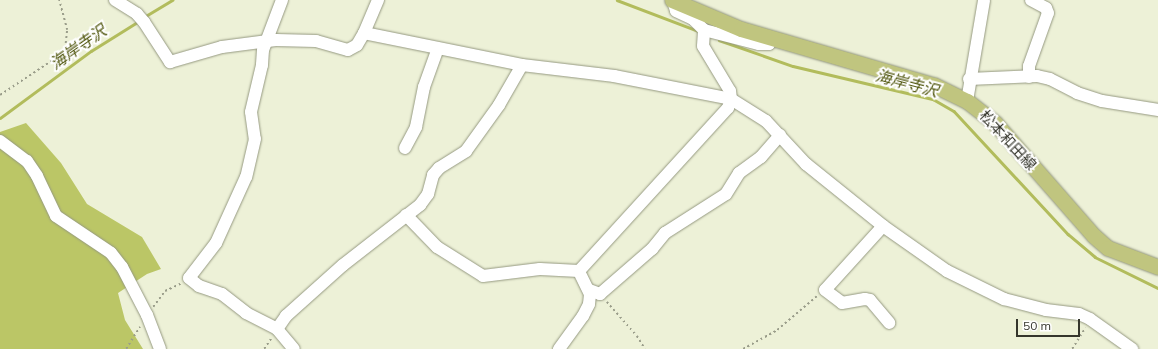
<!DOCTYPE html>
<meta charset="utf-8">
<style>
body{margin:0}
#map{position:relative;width:1158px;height:349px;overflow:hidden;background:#edf1d7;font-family:Mulish,"Noto Sans JP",sans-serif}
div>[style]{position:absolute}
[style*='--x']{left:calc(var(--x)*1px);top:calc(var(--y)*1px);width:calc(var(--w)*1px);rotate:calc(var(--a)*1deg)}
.forest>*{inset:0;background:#bbc666}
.stream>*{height:2.5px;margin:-1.25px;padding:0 1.25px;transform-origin:1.25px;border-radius:1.25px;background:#b2bc5c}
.path>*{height:1.5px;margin-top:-0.75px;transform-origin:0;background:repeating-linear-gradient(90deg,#9a9d8a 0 2px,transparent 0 5px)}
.roads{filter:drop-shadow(0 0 1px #959981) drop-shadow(0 0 1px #959981)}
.minor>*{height:12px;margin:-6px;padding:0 6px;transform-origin:6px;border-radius:6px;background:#fff}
.major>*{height:15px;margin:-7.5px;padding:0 7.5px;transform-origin:7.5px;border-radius:7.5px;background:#c0c57f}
span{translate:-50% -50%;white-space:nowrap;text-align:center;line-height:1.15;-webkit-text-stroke:4px #fff;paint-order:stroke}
.street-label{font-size:15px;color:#35362c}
.water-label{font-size:16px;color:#535911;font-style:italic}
.scale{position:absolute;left:1016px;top:319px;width:64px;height:18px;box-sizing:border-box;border:2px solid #35362c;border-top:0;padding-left:5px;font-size:12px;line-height:14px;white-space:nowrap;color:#35362c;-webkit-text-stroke:3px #fff;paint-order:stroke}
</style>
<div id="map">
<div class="forest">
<div style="clip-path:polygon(26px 123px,61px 163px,87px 204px,142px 237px,161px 269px,147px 274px,118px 293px,125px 320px,143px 349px,0 349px,0 132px)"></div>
</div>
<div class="stream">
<div style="--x:617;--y:0;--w:87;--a:20.9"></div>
<div style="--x:144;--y:17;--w:33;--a:-31"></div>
<div style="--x:719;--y:40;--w:78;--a:19.4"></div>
<div style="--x:793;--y:66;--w:144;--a:13.3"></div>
<div style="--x:933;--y:99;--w:24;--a:30"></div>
<div style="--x:954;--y:111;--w:168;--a:47.2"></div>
<div style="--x:1068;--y:234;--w:35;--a:40"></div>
<div style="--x:1095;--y:257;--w:70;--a:26.2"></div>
<div style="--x:0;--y:118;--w:113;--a:-36.4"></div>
<div style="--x:91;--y:51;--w:57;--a:-32"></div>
</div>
<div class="path">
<div style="--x:0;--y:95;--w:71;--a:-33.5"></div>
<div style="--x:59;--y:56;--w:10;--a:-53"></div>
<div style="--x:65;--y:48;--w:18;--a:-84"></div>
<div style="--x:67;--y:30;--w:31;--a:-105"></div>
<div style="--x:607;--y:302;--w:45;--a:48.6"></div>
<div style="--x:637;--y:336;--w:15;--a:58"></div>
<div style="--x:153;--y:307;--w:20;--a:-53"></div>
<div style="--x:165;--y:291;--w:19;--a:-25"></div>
<div style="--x:126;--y:349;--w:26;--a:-58"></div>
<div style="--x:264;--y:349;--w:14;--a:-56"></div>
<div style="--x:743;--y:349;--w:39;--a:-29"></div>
<div style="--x:777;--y:330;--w:52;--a:-40.4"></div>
<div style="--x:1072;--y:349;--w:25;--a:-58"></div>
</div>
<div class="roads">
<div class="minor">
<div style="--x:115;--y:0;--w:26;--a:32"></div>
<div style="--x:137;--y:14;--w:11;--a:49"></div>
<div style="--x:144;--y:22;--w:48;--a:57"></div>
<div style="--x:170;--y:62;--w:54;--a:-16.1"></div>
<div style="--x:222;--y:47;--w:54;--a:-7.4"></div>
<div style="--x:276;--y:40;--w:40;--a:1.4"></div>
<div style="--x:316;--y:41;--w:33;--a:16"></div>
<div style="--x:348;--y:50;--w:10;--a:-29"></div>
<div style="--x:357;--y:45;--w:14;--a:-60"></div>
<div style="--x:364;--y:33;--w:36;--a:-67"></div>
<div style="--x:282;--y:0;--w:53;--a:110.8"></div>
<div style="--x:263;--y:50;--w:15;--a:94"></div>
<div style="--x:262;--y:65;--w:48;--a:103.2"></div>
<div style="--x:251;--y:112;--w:27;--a:82"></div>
<div style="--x:255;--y:139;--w:39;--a:103"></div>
<div style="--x:246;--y:177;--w:72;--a:114.4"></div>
<div style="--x:216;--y:243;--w:44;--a:127.6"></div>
<div style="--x:189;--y:278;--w:13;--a:39"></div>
<div style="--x:199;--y:286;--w:24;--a:19"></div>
<div style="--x:222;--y:294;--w:31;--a:38"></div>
<div style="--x:246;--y:313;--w:35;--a:27"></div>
<div style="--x:277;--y:329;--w:26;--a:50"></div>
<div style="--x:673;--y:1;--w:10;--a:73"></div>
<div style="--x:676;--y:11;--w:19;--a:25"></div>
<div style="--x:693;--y:19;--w:16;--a:45"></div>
<div style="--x:704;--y:30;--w:57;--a:14.3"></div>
<div style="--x:759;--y:44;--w:10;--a:0"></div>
<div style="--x:769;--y:44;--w:7;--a:-63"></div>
<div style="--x:364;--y:33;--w:161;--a:11.4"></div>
<div style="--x:522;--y:65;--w:93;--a:6.8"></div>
<div style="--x:614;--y:76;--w:119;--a:11.1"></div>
<div style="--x:731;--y:99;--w:41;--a:32.2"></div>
<div style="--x:766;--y:121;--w:59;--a:47.1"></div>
<div style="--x:806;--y:164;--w:99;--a:38.8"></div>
<div style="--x:883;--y:226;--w:78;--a:35.1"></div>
<div style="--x:947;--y:271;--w:64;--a:26.2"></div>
<div style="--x:1004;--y:299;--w:43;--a:14.7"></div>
<div style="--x:1046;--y:310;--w:33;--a:7"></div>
<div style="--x:1079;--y:314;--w:12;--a:24"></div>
<div style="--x:1090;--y:319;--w:52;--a:35.5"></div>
<div style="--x:1029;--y:77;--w:11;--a:-90"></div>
<div style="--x:1029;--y:66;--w:56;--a:-70.3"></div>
<div style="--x:1048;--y:13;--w:5;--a:-112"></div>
<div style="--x:1046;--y:8;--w:17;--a:-152"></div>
<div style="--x:969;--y:79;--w:68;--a:-2.5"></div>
<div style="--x:1037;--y:76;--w:13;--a:13"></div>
<div style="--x:1050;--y:79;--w:30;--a:27"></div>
<div style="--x:1077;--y:93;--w:26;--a:18"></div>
<div style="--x:1102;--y:101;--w:57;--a:9.1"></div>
<div style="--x:967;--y:101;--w:102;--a:-80.4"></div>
<div style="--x:0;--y:141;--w:34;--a:37"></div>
<div style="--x:27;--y:161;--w:18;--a:56"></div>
<div style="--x:37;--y:176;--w:44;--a:64.6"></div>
<div style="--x:56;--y:216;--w:66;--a:33.9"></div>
<div style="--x:111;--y:253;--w:18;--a:52"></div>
<div style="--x:122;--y:267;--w:54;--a:62.5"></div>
<div style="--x:147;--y:315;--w:36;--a:69"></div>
<div style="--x:405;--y:148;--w:24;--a:-62"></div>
<div style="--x:416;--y:127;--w:41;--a:-78.7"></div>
<div style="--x:424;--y:87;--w:41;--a:-70.3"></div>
<div style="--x:406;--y:215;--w:45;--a:45.9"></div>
<div style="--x:437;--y:247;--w:54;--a:32.2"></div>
<div style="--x:483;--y:276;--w:57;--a:-7"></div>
<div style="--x:540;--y:269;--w:39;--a:3"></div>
<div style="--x:579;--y:271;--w:221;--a:-47.6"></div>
<div style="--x:728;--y:108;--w:9;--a:-72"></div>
<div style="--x:731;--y:99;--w:8;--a:-97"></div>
<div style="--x:730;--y:91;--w:52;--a:-121"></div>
<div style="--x:703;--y:46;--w:16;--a:-86"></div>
<div style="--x:883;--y:226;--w:86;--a:132.2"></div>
<div style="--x:825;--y:290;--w:21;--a:37"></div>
<div style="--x:842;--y:303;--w:23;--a:-10"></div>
<div style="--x:865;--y:299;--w:5;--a:11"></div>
<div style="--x:870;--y:300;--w:30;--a:50"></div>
<div style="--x:589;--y:290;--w:12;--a:20"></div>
<div style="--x:600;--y:294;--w:69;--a:-40.9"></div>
<div style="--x:652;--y:249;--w:21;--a:-51"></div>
<div style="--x:665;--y:233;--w:72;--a:-32.6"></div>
<div style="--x:726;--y:194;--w:25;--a:-58"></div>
<div style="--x:739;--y:173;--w:27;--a:-36"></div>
<div style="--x:761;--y:157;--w:29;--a:-49"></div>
<div style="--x:277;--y:329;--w:16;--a:-55"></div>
<div style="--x:286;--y:316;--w:76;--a:-41.8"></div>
<div style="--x:343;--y:265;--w:98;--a:-37.9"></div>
<div style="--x:420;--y:205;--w:14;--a:-54"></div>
<div style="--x:428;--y:194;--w:20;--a:-75"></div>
<div style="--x:433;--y:175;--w:9;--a:-49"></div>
<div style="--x:439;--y:168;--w:32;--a:-32"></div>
<div style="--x:466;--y:151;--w:57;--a:-54.3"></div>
<div style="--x:499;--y:105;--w:46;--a:-60.1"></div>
<div style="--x:559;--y:349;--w:41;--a:-54"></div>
<div style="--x:583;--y:316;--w:13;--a:-63"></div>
<div style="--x:589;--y:304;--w:10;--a:-84"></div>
<div style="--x:590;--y:294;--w:25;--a:-116"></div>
</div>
<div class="major">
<div style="--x:672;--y:0;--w:75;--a:22.8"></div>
<div style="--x:741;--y:29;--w:201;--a:16.2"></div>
<div style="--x:934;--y:85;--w:37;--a:26"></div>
<div style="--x:967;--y:101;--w:36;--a:38"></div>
<div style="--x:995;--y:123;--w:150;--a:48.8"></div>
<div style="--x:1094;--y:236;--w:18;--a:41"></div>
<div style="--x:1108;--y:248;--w:53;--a:20.8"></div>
</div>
</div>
<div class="street-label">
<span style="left:1008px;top:140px;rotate:47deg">松本和田線</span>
</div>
<div class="water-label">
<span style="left:78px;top:47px;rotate:-35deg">海岸寺沢</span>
<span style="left:907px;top:83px;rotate:15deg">海岸寺沢</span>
</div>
<div class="scale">50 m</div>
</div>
